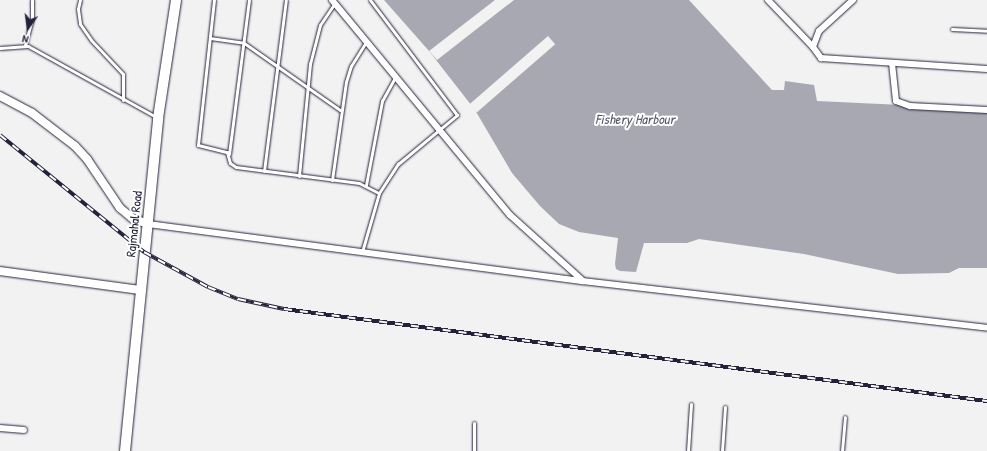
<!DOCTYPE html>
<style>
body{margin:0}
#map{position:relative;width:987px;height:451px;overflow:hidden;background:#f2f2f3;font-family:"Patrick Hand",sans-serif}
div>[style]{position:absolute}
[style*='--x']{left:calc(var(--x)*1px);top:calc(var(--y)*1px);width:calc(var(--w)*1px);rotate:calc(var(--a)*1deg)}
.water>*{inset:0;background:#a8a8b2}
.pier>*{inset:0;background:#f2f2f3;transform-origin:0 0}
.roads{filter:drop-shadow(0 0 1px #22223b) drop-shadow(0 0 1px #22223b)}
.service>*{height:3px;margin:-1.5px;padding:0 1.5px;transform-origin:1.5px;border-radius:1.5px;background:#fff}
.minor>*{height:6px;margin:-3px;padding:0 3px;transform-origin:3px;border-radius:3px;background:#fff}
.tertiary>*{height:8px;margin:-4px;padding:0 4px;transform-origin:4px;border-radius:4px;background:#fff}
.primary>*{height:10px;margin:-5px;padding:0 5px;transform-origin:5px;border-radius:5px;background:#fff}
.rail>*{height:4px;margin-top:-2px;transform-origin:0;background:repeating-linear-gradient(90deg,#fff 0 8px,#22223b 0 16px);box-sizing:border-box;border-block:1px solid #22223b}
span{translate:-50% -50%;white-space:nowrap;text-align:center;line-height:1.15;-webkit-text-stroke:4px #fff;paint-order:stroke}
.street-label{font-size:13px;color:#22223b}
.water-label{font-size:14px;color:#58586b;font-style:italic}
.north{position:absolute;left:8px;top:8px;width:40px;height:40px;-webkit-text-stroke:3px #fff;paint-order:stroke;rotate:194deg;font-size:11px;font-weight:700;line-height:16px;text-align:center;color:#22223b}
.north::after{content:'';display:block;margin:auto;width:14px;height:18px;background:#22223b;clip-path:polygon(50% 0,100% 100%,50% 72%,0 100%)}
</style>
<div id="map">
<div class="water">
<div style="clip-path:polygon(384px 0,689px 0,772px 90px,784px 90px,785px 81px,814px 85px,817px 101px,987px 109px,987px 268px,959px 268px,949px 273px,898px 274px,804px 254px,699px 239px,687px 243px,644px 243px,636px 272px,620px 271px,616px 269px,615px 264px,618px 238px,579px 232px,559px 224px,540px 206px,512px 173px,475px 110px,429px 51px)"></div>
</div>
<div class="pier">
<div style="clip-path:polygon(495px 0,514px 0,437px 60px,429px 51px)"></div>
<div style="left:548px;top:36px;width:11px;height:104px;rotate:49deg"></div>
</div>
<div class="roads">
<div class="service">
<div style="--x:80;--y:0;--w:9;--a:103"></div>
<div style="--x:78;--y:9;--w:15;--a:82"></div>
<div style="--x:80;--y:24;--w:19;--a:55"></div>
<div style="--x:91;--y:40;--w:47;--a:46.7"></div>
<div style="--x:123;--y:74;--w:26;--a:90"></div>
<div style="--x:214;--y:0;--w:146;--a:96.3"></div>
<div style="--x:198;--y:145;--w:30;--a:14"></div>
<div style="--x:227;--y:152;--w:11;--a:75"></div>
<div style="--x:230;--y:163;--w:7;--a:34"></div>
<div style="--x:236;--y:167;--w:124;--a:7.4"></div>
<div style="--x:359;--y:183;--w:22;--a:27"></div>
<div style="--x:952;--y:29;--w:35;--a:3"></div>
<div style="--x:210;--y:38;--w:34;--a:8"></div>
<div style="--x:244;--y:43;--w:117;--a:34.9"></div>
<div style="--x:25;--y:45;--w:27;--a:-75"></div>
<div style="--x:32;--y:19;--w:19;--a:-90"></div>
<div style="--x:0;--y:48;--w:28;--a:-4"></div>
<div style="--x:28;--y:46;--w:146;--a:29"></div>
<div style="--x:229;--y:154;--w:155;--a:-82.6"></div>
<div style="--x:264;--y:171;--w:172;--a:-82.7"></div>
<div style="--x:299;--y:176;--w:113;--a:-84.4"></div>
<div style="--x:310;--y:64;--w:40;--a:-75.6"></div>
<div style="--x:320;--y:25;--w:25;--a:-56"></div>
<div style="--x:332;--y:180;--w:99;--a:-81.9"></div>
<div style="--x:346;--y:82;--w:17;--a:-73"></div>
<div style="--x:351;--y:66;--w:28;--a:-58"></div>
<div style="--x:366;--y:185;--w:86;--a:-79.2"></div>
<div style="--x:382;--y:101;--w:26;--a:-61"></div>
<div style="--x:362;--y:252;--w:61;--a:-73.9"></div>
<div style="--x:379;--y:193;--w:35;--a:-57"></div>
<div style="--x:398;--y:164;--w:77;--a:-39.7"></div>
<div style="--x:457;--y:115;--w:144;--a:-127.1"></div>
<div style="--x:474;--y:451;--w:28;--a:-90"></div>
<div style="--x:688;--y:451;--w:47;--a:-86.3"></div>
<div style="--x:722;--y:451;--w:44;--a:-86.1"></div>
<div style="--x:842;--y:451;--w:34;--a:-85"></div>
</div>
<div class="minor">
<div style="--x:332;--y:0;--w:279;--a:50.4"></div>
<div style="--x:510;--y:215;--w:97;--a:42.1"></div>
<div style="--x:768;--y:0;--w:65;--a:46.2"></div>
<div style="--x:853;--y:0;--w:46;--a:137.6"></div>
<div style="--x:819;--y:31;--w:17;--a:111"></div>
<div style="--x:813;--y:47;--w:14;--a:54"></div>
<div style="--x:821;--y:58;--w:166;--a:3.8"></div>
<div style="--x:892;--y:63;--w:38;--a:84"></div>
<div style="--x:896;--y:101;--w:15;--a:20"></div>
<div style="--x:910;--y:106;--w:77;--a:3"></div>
<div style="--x:148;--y:224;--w:439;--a:7.5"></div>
<div style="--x:583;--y:281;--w:407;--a:6.6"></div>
<div style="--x:0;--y:428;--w:24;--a:5"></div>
</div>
<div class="tertiary">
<div style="--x:0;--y:96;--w:36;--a:28"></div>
<div style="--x:32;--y:113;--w:54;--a:37.5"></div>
<div style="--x:75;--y:146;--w:18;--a:47"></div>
<div style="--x:87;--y:159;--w:59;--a:56"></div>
<div style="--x:120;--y:208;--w:16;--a:40"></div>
<div style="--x:132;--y:218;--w:17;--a:21"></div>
<div style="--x:0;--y:271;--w:141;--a:7.7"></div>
</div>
<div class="primary">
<div style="--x:125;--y:451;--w:335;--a:-84.3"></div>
<div style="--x:158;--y:118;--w:119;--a:-81.3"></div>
</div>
</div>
<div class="rail">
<div style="--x:0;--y:135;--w:186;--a:39.1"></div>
<div style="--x:144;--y:252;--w:73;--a:28.7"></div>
<div style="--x:208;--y:287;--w:32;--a:22"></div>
<div style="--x:238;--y:299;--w:47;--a:12.3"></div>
<div style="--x:284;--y:309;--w:709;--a:7.46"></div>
</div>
<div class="street-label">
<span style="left:134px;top:224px;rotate:-84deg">Rajmahal Road</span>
</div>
<div class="water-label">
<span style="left:635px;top:119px">Fishery Harbour</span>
</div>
<div class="north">N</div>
</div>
